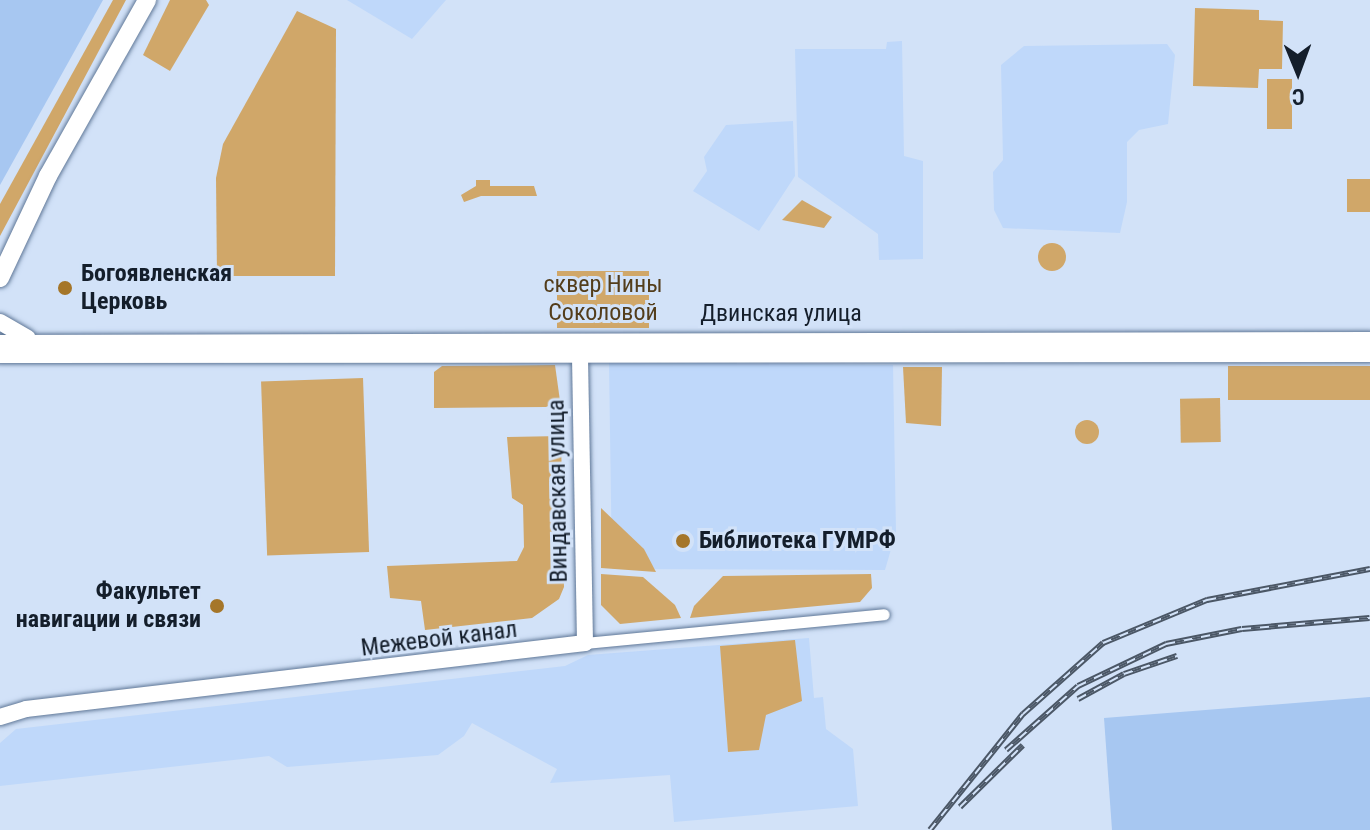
<!DOCTYPE html>
<meta charset="utf-8">
<style>
body{margin:0}
#map{position:relative;width:1370px;height:830px;overflow:hidden;background:#d2e2f8;font-family:"Roboto Condensed",sans-serif}
div>[style]{position:absolute}
[style*='--x']{left:calc(var(--x)*1px);top:calc(var(--y)*1px);width:calc(var(--w)*1px);rotate:calc(var(--a)*1deg)}
.built>*{inset:0;background:#bfd8fa}
.green>*{inset:0;background:#d0a769;transform-origin:0 0}
.round{border-radius:50%}
.water>*{inset:0;background:#a7c7f1}
.roads{filter:drop-shadow(0 0 2px #5f7797) drop-shadow(0 0 2px #5f7797)}
.street>*{height:11px;margin:-5.5px;padding:0 5.5px;transform-origin:5.5px;border-radius:5.5px;background:#fff}
.secondary>*{height:16px;margin:-8px;padding:0 8px;transform-origin:8px;border-radius:8px;background:#fff}
.primary>*{height:18px;margin:-9px;padding:0 9px;transform-origin:9px;border-radius:9px;background:#fff}
.rail>*{height:6px;margin-top:-3px;transform-origin:0;background:repeating-linear-gradient(90deg,#d2e2f8 0 9px,#4b5766 0 18px);box-sizing:border-box;border-block:2px solid #4b5766}
.dots>*{width:22px;height:22px;translate:-50% -50%;box-sizing:border-box;border:4px solid #d2e2f8;border-radius:50%}
span{translate:-50% -50%;white-space:nowrap;text-align:center;line-height:1.15;-webkit-text-stroke:6px #d2e2f8;paint-order:stroke}
.poi-label{font-size:24px;color:#141e2b;font-weight:700}
.left{translate:0 -50%;text-align:left}
.right{translate:-100% -50%;text-align:right}
.park-label{font-size:24px;color:#533d1b}
.street-label{font-size:24px;color:#141e2b}
.north{position:absolute;left:1258px;top:32px;width:80px;height:80px;-webkit-text-stroke:6px #d2e2f8;paint-order:stroke;rotate:179deg;font-size:22px;font-weight:700;line-height:32px;text-align:center;color:#141e2b}
.north::after{content:'';display:block;margin:auto;width:28px;height:36px;background:#141e2b;clip-path:polygon(50% 0,100% 100%,50% 72%,0 100%)}
</style>
<div id="map">
<div class="built">
<div style="clip-path:polygon(347px 0,446px 0,412px 39px)"></div>
<div style="clip-path:polygon(902px 41px,904px 156px,923px 161px,923px 259px,879px 260px,878px 234px,798px 177px,795px 49px,886px 49px,887px 42px)"></div>
<div style="clip-path:polygon(1167px 44px,1175px 55px,1168px 124px,1139px 130px,1127px 142px,1127px 202px,1120px 233px,1003px 228px,994px 210px,993px 172px,1003px 160px,1001px 65px,1024px 46px)"></div>
<div style="clip-path:polygon(793px 121px,795px 176px,759px 231px,693px 191px,707px 171px,704px 157px,726px 125px)"></div>
<div style="clip-path:polygon(609px 362px,893px 365px,896px 532px,885px 570px,612px 569px)"></div>
<div style="clip-path:polygon(809px 638px,814px 698px,823px 697px,826px 729px,853px 749px,858px 806px,674px 822px,670px 775px,550px 783px,557px 769px,472px 723px,464px 736px,438px 755px,287px 767px,269px 756px,0 786px,0 743px,16px 729px,565px 666px,588px 655px)"></div>
</div>
<div class="green">
<div style="clip-path:polygon(113px 0,126px 0,0 236px,0 204px)"></div>
<div style="clip-path:polygon(170px 0,206px 0,209px 5px,170px 71px,143px 55px)"></div>
<div style="clip-path:polygon(1195px 8px,1259px 10px,1259px 20px,1283px 21px,1282px 69px,1259px 69px,1258px 88px,1193px 86px)"></div>
<div style="clip-path:polygon(297px 11px,336px 29px,335px 276px,217px 276px,216px 178px,223px 144px)"></div>
<div style="left:1267px;top:79px;width:25px;height:50px"></div>
<div style="left:1347px;top:179px;width:23px;height:33px"></div>
<div style="clip-path:polygon(476px 180px,490px 180px,490px 186px,534px 186px,537px 196px,481px 196px,464px 202px,461px 195px,476px 186px)"></div>
<div style="clip-path:polygon(802px 200px,832px 217px,824px 228px,782px 220px)"></div>
<div class="round" style="left:1038px;top:243px;width:28px;height:28px"></div>
<div style="left:557px;top:271px;width:92px;height:57px"></div>
<div style="clip-path:polygon(555px 365px,560px 401px,546px 407px,434px 408px,434px 372px,442px 366px)"></div>
<div style="left:1228px;top:366px;width:142px;height:34px"></div>
<div style="clip-path:polygon(903px 367px,942px 367px,941px 426px,906px 423px)"></div>
<div style="left:363px;top:378px;width:174px;height:102px;rotate:88deg"></div>
<div style="left:1220px;top:398px;width:44px;height:40px;rotate:89deg"></div>
<div class="round" style="left:1075px;top:420px;width:24px;height:24px"></div>
<div style="clip-path:polygon(561px 436px,564px 587px,559px 599px,532px 618px,425px 630px,421px 601px,390px 598px,387px 566px,517px 561px,524px 547px,523px 505px,512px 498px,507px 437px)"></div>
<div style="clip-path:polygon(601px 508px,644px 549px,656px 572px,601px 568px)"></div>
<div style="clip-path:polygon(601px 574px,643px 577px,675px 605px,681px 618px,620px 624px,601px 605px)"></div>
<div style="clip-path:polygon(871px 574px,872px 588px,860px 602px,690px 618px,694px 606px,723px 576px)"></div>
<div style="clip-path:polygon(795px 640px,802px 701px,766px 715px,759px 750px,728px 752px,720px 646px)"></div>
</div>
<div class="water">
<div style="clip-path:polygon(0 0,103px 0,0 185px)"></div>
<div style="clip-path:polygon(1370px 697px,1370px 830px,1112px 830px,1104px 718px)"></div>
</div>
<div class="roads">
<div class="street">
<div style="--x:585;--y:643;--w:300;--a:-5.5"></div>
</div>
<div class="secondary">
<div style="--x:0;--y:322;--w:32;--a:30"></div>
<div style="--x:0;--y:343;--w:1370;--a:-0.13"></div>
<div style="--x:0;--y:355;--w:1370;--a:-0.04"></div>
<div style="--x:0;--y:717;--w:27;--a:-17"></div>
<div style="--x:26;--y:709;--w:563;--a:-6.73"></div>
<div style="--x:585;--y:643;--w:300;--a:-91"></div>
</div>
<div class="primary">
<div style="--x:0;--y:278;--w:113;--a:-64.8"></div>
<div style="--x:48;--y:176;--w:202;--a:-60.6"></div>
</div>
</div>
<div class="rail">
<div style="--x:1078;--y:699;--w:52;--a:-28.5"></div>
<div style="--x:1124;--y:674;--w:56;--a:-18.8"></div>
<div style="--x:1006;--y:750;--w:96;--a:-41.6"></div>
<div style="--x:1078;--y:686;--w:98;--a:-25.5"></div>
<div style="--x:1166;--y:644;--w:77;--a:-11.2"></div>
<div style="--x:1242;--y:629;--w:128;--a:-4.9"></div>
<div style="--x:960;--y:807;--w:88;--a:-44.5"></div>
<div style="--x:930;--y:830;--w:149;--a:-51.3"></div>
<div style="--x:1023;--y:714;--w:107;--a:-41.6"></div>
<div style="--x:1103;--y:643;--w:113;--a:-22.5"></div>
<div style="--x:1207;--y:600;--w:166;--a:-10.8"></div>
</div>
<div class="dots">
<div style="left:65px;top:288px;background:#a57629"></div>
<div style="left:683px;top:541px;background:#a57629"></div>
<div style="left:217px;top:606px;background:#a57629"></div>
</div>
<div class="poi-label">
<span class="left" style="left:81px;top:288px">Богоявленская<br>Церковь</span>
<span class="left" style="left:699px;top:541px">Библиотека ГУМРФ</span>
<span class="right" style="left:201px;top:606px">Факультет<br>навигации и связи</span>
</div>
<div class="park-label">
<span style="left:603px;top:299px">сквер Нины<br>Соколовой</span>
</div>
<div class="street-label">
<span style="left:781px;top:314px">Двинская улица</span>
<span style="left:558px;top:491px;rotate:-91deg">Виндавская улица</span>
<span style="left:439px;top:639px;rotate:-7deg">Межевой канал</span>
</div>
<div class="north">С</div>
</div>
